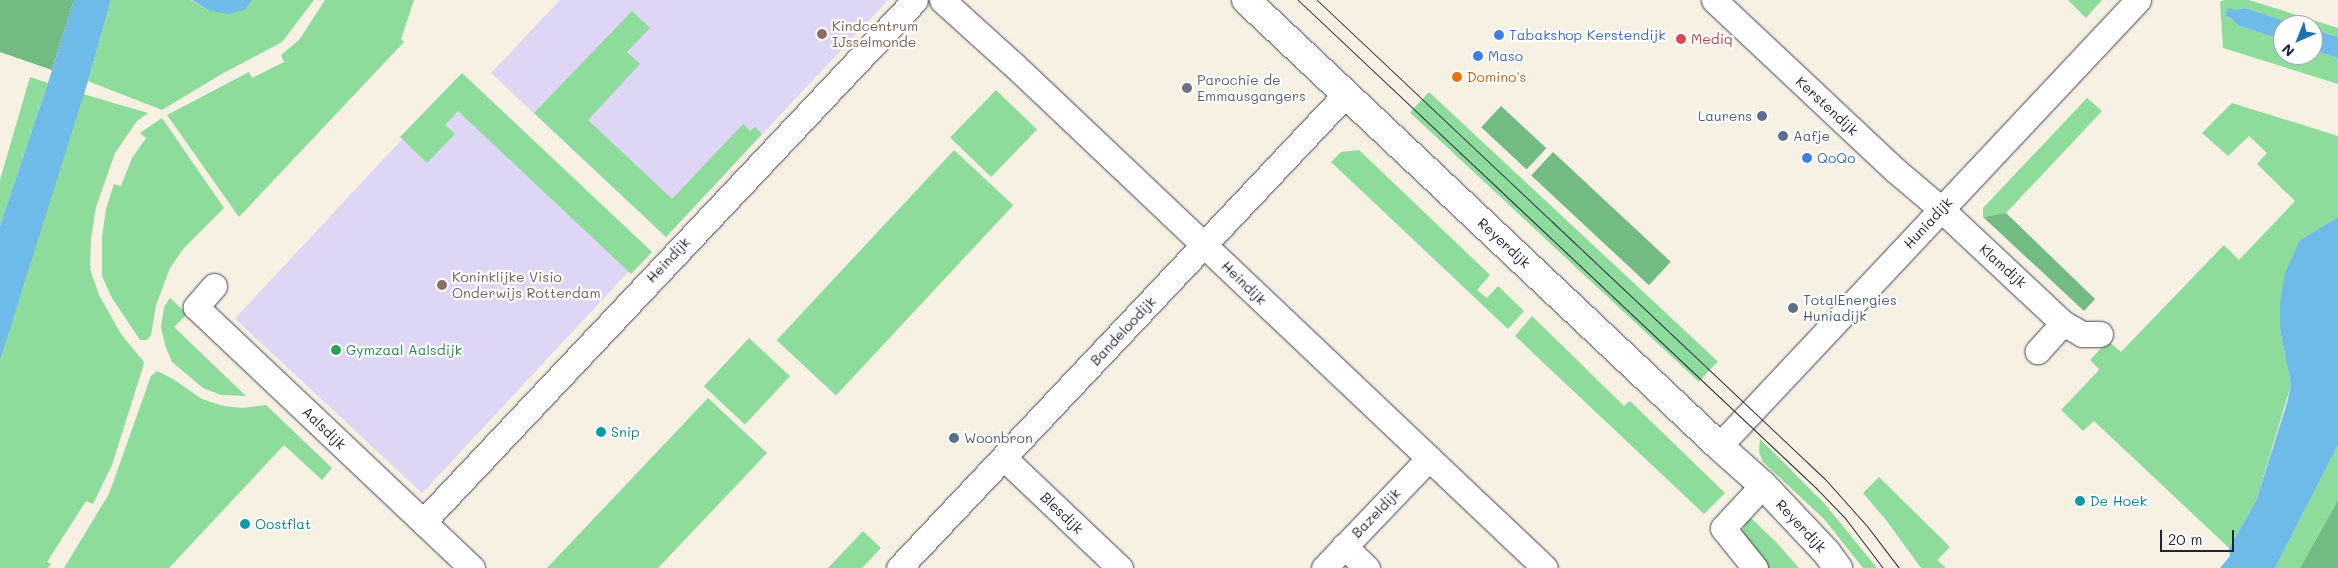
<!DOCTYPE html>
<style>
body{margin:0}
#map{position:relative;width:2338px;height:568px;overflow:hidden;background:#f7f1e3;font-family:Mali,sans-serif}
div>[style]{position:absolute}
[style*='--x']{left:calc(var(--x)*1px);top:calc(var(--y)*1px);width:calc(var(--w)*1px);rotate:calc(var(--a)*1deg)}
.built>*{inset:0;background:#dfd5f5;transform-origin:0 0}
.green>*{inset:0;background:#8ddc9b;transform-origin:0 0}
.forest>*{inset:0;background:#72bc83;transform-origin:0 0}
.water>*{inset:0;background:#6ebae8}
.roads{filter:drop-shadow(0 0 1px #424154) drop-shadow(0 0 1px #424154)}
.street>*{height:25px;margin:-12.5px;padding:0 12.5px;transform-origin:12.5px;border-radius:12.5px;background:#fff}
.secondary>*{height:28px;margin:-14px;padding:0 14px;transform-origin:14px;border-radius:14px;background:#fff}
.tram>*{height:1px;margin:-0.5px;padding:0 0.5px;transform-origin:0.5px;border-radius:0.5px;background:#22223b}
.dots>*{width:14px;height:14px;translate:-50% -50%;box-sizing:border-box;border:2px solid #fff;border-radius:50%}
span{translate:-50% -50%;white-space:nowrap;text-align:center;line-height:1.15;-webkit-text-stroke:4.5px #fff;paint-order:stroke}
.education-label{font-size:14px;color:#785e54}
.left{translate:0 -50%;text-align:left}
.shop-label{font-size:14px;color:#366cbe}
.health-label{font-size:14px;color:#be3a42}
.food-label{font-size:14px;color:#c56008}
.worship-label{font-size:14px;color:#5b616d}
.street-label{font-size:14px;color:#22223b}
.service-label{font-size:14px;color:#4e5e75}
.right{translate:-100% -50%;text-align:right}
.leisure-label{font-size:14px;color:#27864d}
.culture-label{font-size:14px;color:#0d838f}
.north{position:absolute;left:2273px;top:15px;width:50px;height:50px;box-sizing:border-box;background:#fff;border:1px solid #a7a7b1;border-radius:50%;rotate:224deg;font-size:14px;font-weight:700;line-height:20px;text-align:center;color:#22223b}
.north::after{content:'';display:block;margin:auto;width:18px;height:22px;background:#1f6fb2;clip-path:polygon(50% 0,100% 100%,50% 72%,0 100%)}
.scale{position:absolute;left:2160px;top:530px;width:74px;height:22px;box-sizing:border-box;border:2px solid #22223b;border-top:0;padding-left:6px;font-size:15px;line-height:18px;white-space:nowrap;color:#22223b;-webkit-text-stroke:4px #fff;paint-order:stroke}
</style>
<div id="map">
<div class="built">
<div style="clip-path:polygon(560px 0,888px 0,666px 237px,491px 73px)"></div>
<div style="left:462px;top:75px;width:256px;height:333px;rotate:43deg"></div>
</div>
<div class="green">
<div style="clip-path:polygon(111px 0,191px 0,210px 11px,246px 9px,252px 0,314px 0,282px 42px,220px 75px,162px 110px,88px 81px)"></div>
<div style="clip-path:polygon(325px 0,414px 0,401px 39px,404px 42px,239px 217px,167px 115px,249px 72px,252px 78px,284px 62px,281px 55px,299px 40px)"></div>
<div style="clip-path:polygon(2068px 0,2102px 0,2086px 18px)"></div>
<div style="clip-path:polygon(2224px 0,2249px 0,2338px 28px,2338px 37px,2313px 29px,2313px 25px,2299px 25px,2245px 8px,2234px 10px,2225px 16px,2231px 18px,2239px 26px,2283px 40px,2283px 55px,2313px 55px,2313px 50px,2338px 58px,2338px 84px,2223px 48px,2220px 2px)"></div>
<div style="clip-path:polygon(632px 11px,650px 28px,627px 52px,640px 64px,588px 120px,672px 199px,743px 124px,750px 131px,755px 127px,762px 134px,666px 237px,534px 113px)"></div>
<div style="clip-path:polygon(462px 73px,652px 252px,631px 274px,458px 111px,445px 125px,455px 134px,427px 163px,400px 137px)"></div>
<div style="clip-path:polygon(30px 77px,48px 83px,0 226px,0 180px)"></div>
<div style="left:996px;top:90px;width:57px;height:66px;rotate:44deg"></div>
<div style="left:1429px;top:92px;width:395px;height:28px;rotate:43deg"></div>
<div style="clip-path:polygon(83px 94px,148px 113px,137px 121px,115px 153px,96px 207px,91px 239px,90px 269px,99px 295px,121px 334px,144px 362px,143px 367px,112px 465px,93px 504px,86px 501px,47px 562px,51px 564px,48px 568px,0 568px,0 361px)"></div>
<div style="clip-path:polygon(2087px 98px,2102px 111px,2006px 213px,1983px 217px,1983px 208px)"></div>
<div style="clip-path:polygon(2232px 103px,2338px 136px,2338px 217px,2300px 240px,2280px 303px,2280px 330px,2291px 385px,2256px 501px,2229px 548px,2094px 421px,2083px 431px,2061px 410px,2098px 371px,2099px 369px,2090px 360px,2108px 341px,2121px 352px,2224px 245px,2239px 260px,2295px 201px,2257px 164px,2267px 153px,2249px 136px,2228px 156px,2202px 133px)"></div>
<div style="clip-path:polygon(162px 118px,224px 208px,184px 248px,170px 268px,156px 305px,151px 335px,147px 340px,140px 340px,112px 298px,102px 276px,102px 237px,106px 209px,114px 184px,121px 186px,132px 158px,146px 138px,140px 133px)"></div>
<div style="left:954px;top:150px;width:81px;height:260px;rotate:43deg"></div>
<div style="clip-path:polygon(1359px 150px,1490px 275px,1477px 290px,1487px 298px,1498px 286px,1524px 311px,1508px 329px,1331px 162px,1341px 152px)"></div>
<div style="clip-path:polygon(170px 298px,187px 314px,174px 327px,246px 396px,221px 395px,203px 388px,172px 362px,165px 345px,161px 327px,164px 307px)"></div>
<div style="clip-path:polygon(1532px 316px,1624px 406px,1630px 401px,1725px 493px,1704px 514px,1515px 336px)"></div>
<div style="left:749px;top:338px;width:56px;height:66px;rotate:43deg"></div>
<div style="clip-path:polygon(157px 371px,173px 379px,202px 399px,223px 406px,243px 408px,266px 405px,332px 468px,322px 480px,284px 445px,169px 568px,64px 568px,109px 494px,151px 376px)"></div>
<div style="clip-path:polygon(708px 398px,767px 453px,658px 568px,547px 568px)"></div>
<div style="clip-path:polygon(1760px 439px,1824px 503px,1877px 568px,1863px 568px,1824px 519px,1763px 462px,1759px 452px)"></div>
<div style="clip-path:polygon(2338px 445px,2338px 500px,2300px 568px,2275px 568px)"></div>
<div style="clip-path:polygon(1879px 477px,1950px 547px,1937px 560px,1946px 568px,1921px 568px,1886px 520px,1863px 493px)"></div>
<div style="clip-path:polygon(1748px 518px,1751px 518px,1777px 543px,1799px 568px,1766px 568px,1741px 534px)"></div>
<div style="clip-path:polygon(863px 531px,881px 548px,862px 568px,828px 568px)"></div>
</div>
<div class="forest">
<div style="clip-path:polygon(0 0,74px 0,52px 70px,0 52px)"></div>
<div style="left:1501px;top:106px;width:62px;height:29px;rotate:43deg"></div>
<div style="left:1553px;top:152px;width:161px;height:32px;rotate:43deg"></div>
<div style="clip-path:polygon(2006px 213px,2095px 299px,2084px 311px,1983px 217px)"></div>
<div style="clip-path:polygon(2338px 500px,2338px 568px,2300px 568px)"></div>
</div>
<div class="water">
<div style="clip-path:polygon(74px 0,111px 0,88px 81px,0 361px,0 226px,48px 83px)"></div>
<div style="clip-path:polygon(192px 0,252px 0,246px 9px,229px 14px,210px 11px)"></div>
<div style="clip-path:polygon(2228px 8px,2234px 10px,2245px 8px,2299px 25px,2283px 25px,2283px 40px,2239px 26px,2231px 18px,2225px 16px)"></div>
<div style="clip-path:polygon(2313px 29px,2338px 37px,2338px 58px,2313px 50px)"></div>
<div style="clip-path:polygon(2338px 217px,2338px 445px,2275px 568px,2220px 568px,2230px 556px,2229px 548px,2256px 501px,2287px 403px,2291px 385px,2280px 330px,2280px 303px,2285px 273px,2300px 240px)"></div>
</div>
<div class="roads">
<div class="street">
<div style="--x:942;--y:0;--w:97;--a:42.1"></div>
<div style="--x:1014;--y:65;--w:731;--a:43.45"></div>
<div style="--x:1714;--y:0;--w:248;--a:43.2"></div>
<div style="--x:1895;--y:170;--w:60;--a:40.3"></div>
<div style="--x:1941;--y:209;--w:167;--a:43.1"></div>
<div style="--x:2063;--y:323;--w:38;--a:132"></div>
<div style="--x:214;--y:286;--w:28;--a:131"></div>
<div style="--x:196;--y:307;--w:380;--a:43.4"></div>
<div style="--x:2063;--y:323;--w:22;--a:30"></div>
<div style="--x:2082;--y:334;--w:18;--a:0"></div>
<div style="--x:1719;--y:446;--w:612;--a:-46.79"></div>
<div style="--x:1004;--y:458;--w:160;--a:43.5"></div>
<div style="--x:423;--y:522;--w:717;--a:-46.69"></div>
<div style="--x:1344;--y:546;--w:32;--a:44"></div>
<div style="--x:899;--y:568;--w:652;--a:-46.68"></div>
<div style="--x:1324;--y:568;--w:152;--a:-46.3"></div>
<div style="--x:1755;--y:568;--w:51;--a:-128.7"></div>
<div style="--x:1723;--y:528;--w:59;--a:-47.1"></div>
</div>
<div class="secondary">
<div style="--x:1246;--y:0;--w:650;--a:43.32"></div>
<div style="--x:1719;--y:446;--w:59;--a:41.6"></div>
<div style="--x:1763;--y:485;--w:93;--a:46.7"></div>
<div style="--x:1827;--y:553;--w:19;--a:54"></div>
</div>
</div>
<div class="tram">
<div style="--x:1298;--y:0;--w:712;--a:43.29"></div>
<div style="--x:1816;--y:488;--w:42;--a:46"></div>
<div style="--x:1845;--y:518;--w:63;--a:52.8"></div>
<div style="--x:1317;--y:0;--w:698;--a:43.32"></div>
<div style="--x:1825;--y:479;--w:63;--a:48.2"></div>
<div style="--x:1867;--y:526;--w:53;--a:52.7"></div>
</div>
<div class="dots">
<div style="left:822px;top:34px;background:#8d6e63"></div>
<div style="left:1499px;top:35px;background:#3f7fe0"></div>
<div style="left:1681px;top:39px;background:#e0444e"></div>
<div style="left:1478px;top:56px;background:#3f7fe0"></div>
<div style="left:1457px;top:77px;background:#e8710a"></div>
<div style="left:1187px;top:88px;background:#6b7280"></div>
<div style="left:1762px;top:116px;background:#5c6f8a"></div>
<div style="left:1783px;top:136px;background:#5c6f8a"></div>
<div style="left:1807px;top:158px;background:#3f7fe0"></div>
<div style="left:442px;top:285px;background:#8d6e63"></div>
<div style="left:1793px;top:308px;background:#5c6f8a"></div>
<div style="left:336px;top:350px;background:#2e9e5b"></div>
<div style="left:601px;top:432px;background:#0f9aa8"></div>
<div style="left:954px;top:438px;background:#5c6f8a"></div>
<div style="left:2080px;top:501px;background:#0f9aa8"></div>
<div style="left:245px;top:524px;background:#0f9aa8"></div>
</div>
<div class="education-label">
<span class="left" style="left:832px;top:34px">Kindcentrum<br>IJsselmonde</span>
<span class="left" style="left:452px;top:285px">Koninklijke Visio<br>Onderwijs Rotterdam</span>
</div>
<div class="shop-label">
<span class="left" style="left:1509px;top:35px">Tabakshop Kerstendijk</span>
<span class="left" style="left:1488px;top:56px">Maso</span>
<span class="left" style="left:1817px;top:158px">QoQo</span>
</div>
<div class="health-label">
<span class="left" style="left:1691px;top:39px">Mediq</span>
</div>
<div class="food-label">
<span class="left" style="left:1467px;top:77px">Domino's</span>
</div>
<div class="worship-label">
<span class="left" style="left:1197px;top:88px">Parochie de<br>Emmausgangers</span>
</div>
<div class="street-label">
<span style="left:1827px;top:106px;rotate:43deg">Kerstendijk</span>
<span style="left:1928px;top:223px;rotate:-47deg">Huniadijk</span>
<span style="left:1504px;top:243px;rotate:43deg">Reyerdijk</span>
<span style="left:668px;top:260px;rotate:-47deg">Heindijk</span>
<span style="left:2003px;top:266px;rotate:42deg">Klamdijk</span>
<span style="left:1244px;top:283px;rotate:44deg">Heindijk</span>
<span style="left:1123px;top:331px;rotate:-47deg">Bandeloodijk</span>
<span style="left:324px;top:428px;rotate:44deg">Aalsdijk</span>
<span style="left:1062px;top:513px;rotate:44deg">Blesdijk</span>
<span style="left:1376px;top:513px;rotate:-46deg">Bazeldijk</span>
<span style="left:1801px;top:526px;rotate:47deg">Reyerdijk</span>
</div>
<div class="service-label">
<span class="right" style="left:1752px;top:116px">Laurens</span>
<span class="left" style="left:1793px;top:136px">Aafje</span>
<span class="left" style="left:1803px;top:308px">TotalEnergies<br>Huniadijk</span>
<span class="left" style="left:964px;top:438px">Woonbron</span>
</div>
<div class="leisure-label">
<span class="left" style="left:346px;top:350px">Gymzaal Aalsdijk</span>
</div>
<div class="culture-label">
<span class="left" style="left:611px;top:432px">Snip</span>
<span class="left" style="left:2090px;top:501px">De Hoek</span>
<span class="left" style="left:255px;top:524px">Oostflat</span>
</div>
<div class="north">N</div>
<div class="scale">20 m</div>
</div>
